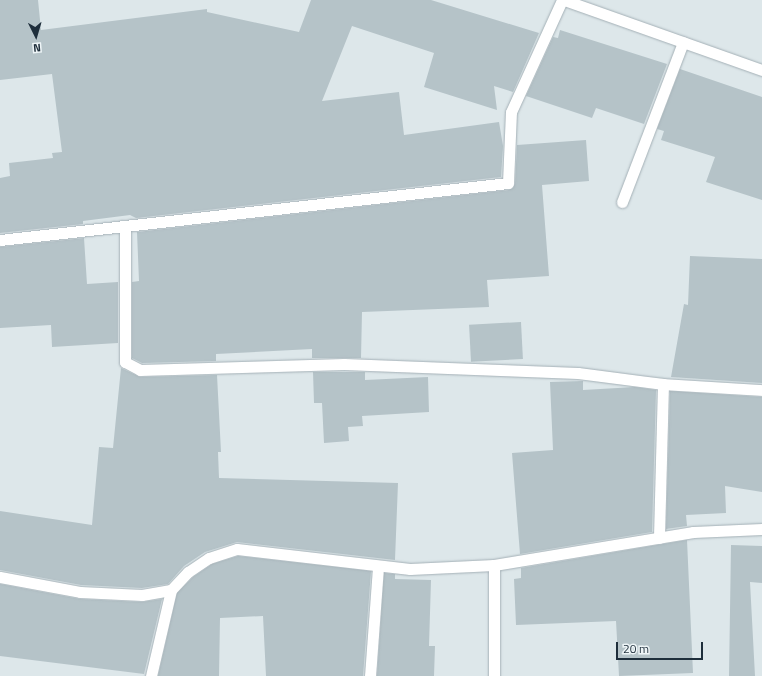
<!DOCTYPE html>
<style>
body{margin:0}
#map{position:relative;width:762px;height:676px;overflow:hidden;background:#dde7ea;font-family:"Titillium Web",sans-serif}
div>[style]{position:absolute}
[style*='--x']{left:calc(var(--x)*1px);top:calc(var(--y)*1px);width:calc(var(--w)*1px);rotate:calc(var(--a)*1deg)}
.building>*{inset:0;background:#b5c3c8;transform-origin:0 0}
.roads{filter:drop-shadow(0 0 1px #a4b0b6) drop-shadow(0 0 1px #a4b0b6)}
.minor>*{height:11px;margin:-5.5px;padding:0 5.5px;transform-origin:5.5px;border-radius:5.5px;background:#fff}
span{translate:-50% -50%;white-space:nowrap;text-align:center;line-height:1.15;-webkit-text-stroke:3.5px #eef5f7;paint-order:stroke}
.north{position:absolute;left:16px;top:16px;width:40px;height:40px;-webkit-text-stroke:3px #eef5f7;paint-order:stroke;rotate:175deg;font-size:11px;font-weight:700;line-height:16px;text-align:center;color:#1e2e3b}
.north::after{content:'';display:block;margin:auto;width:14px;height:18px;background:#1e2e3b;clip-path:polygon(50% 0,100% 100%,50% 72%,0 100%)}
.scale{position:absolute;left:616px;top:642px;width:87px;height:18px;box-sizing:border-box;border:2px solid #1e2e3b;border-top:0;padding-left:5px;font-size:12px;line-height:14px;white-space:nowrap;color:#1e2e3b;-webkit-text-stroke:3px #eef5f7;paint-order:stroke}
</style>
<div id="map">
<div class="building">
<div style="clip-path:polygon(0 0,38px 0,41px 30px,207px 9px,207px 12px,299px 32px,311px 0,431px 0,539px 33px,513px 92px,494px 86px,497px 110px,424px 87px,434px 53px,352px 26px,322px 101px,399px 92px,404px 135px,499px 122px,503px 146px,501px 177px,136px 218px,130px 215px,83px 221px,83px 224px,0 233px,0 178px,10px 176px,9px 163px,53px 158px,52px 153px,62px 152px,52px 74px,0 80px)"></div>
<div style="clip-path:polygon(560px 30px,667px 64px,644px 124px,596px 108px,592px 118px,526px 96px,553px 37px,558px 38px)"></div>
<div style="clip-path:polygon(680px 69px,762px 97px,762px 200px,706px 182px,715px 157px,661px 140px,664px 131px,657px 129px)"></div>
<div style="clip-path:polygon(586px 140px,589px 181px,542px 185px,549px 276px,487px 280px,489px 307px,362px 312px,361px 358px,312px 358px,312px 349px,216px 354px,216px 361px,142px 363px,132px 358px,132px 282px,139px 281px,137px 232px,509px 190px,515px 184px,517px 145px)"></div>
<div style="clip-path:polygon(84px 238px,87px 284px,118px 282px,118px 343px,52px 347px,51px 325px,0 328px,0 247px)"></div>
<div style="clip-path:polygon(690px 256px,762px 259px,762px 383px,671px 377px,684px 304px,688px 305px)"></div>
<div style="left:521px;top:322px;width:37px;height:52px;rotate:87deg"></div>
<div style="clip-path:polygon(121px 368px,140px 377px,217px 375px,221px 452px,218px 452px,219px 478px,398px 483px,395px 560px,237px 542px,205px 552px,184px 566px,168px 584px,142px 588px,81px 585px,0 570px,0 511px,92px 525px,99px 447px,113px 448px)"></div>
<div style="clip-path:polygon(313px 372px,365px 372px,365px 380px,428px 377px,429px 412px,362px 416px,363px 426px,348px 427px,349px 441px,324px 443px,322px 403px,314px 403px)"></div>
<div style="clip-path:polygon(583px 381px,583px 390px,635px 387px,656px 390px,652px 532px,520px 554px,512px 453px,553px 450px,550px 382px)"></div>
<div style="clip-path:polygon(670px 391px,762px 397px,762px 492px,725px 486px,726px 513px,686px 515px,687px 526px,666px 529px)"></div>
<div style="clip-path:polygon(687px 540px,693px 673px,619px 676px,616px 621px,516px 625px,514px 579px,521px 578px,521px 568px)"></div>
<div style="clip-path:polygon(731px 545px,762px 546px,762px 583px,750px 582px,755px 676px,729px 676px)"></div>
<div style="clip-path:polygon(238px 556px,371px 571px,363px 676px,266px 676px,263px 616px,220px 618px,219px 676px,158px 676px,177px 593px,193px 577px,212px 564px)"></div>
<div style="clip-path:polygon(384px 573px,395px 574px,395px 579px,431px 580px,429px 646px,435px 646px,434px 676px,377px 676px)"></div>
<div style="clip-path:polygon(0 584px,80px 599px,142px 602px,162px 599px,144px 674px,0 656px)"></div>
</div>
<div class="roads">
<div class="minor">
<div style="--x:564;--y:0;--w:210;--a:19.5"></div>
<div style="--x:622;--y:202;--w:171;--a:-69.1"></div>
<div style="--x:125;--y:226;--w:136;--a:90"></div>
<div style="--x:125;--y:362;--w:17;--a:28"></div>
<div style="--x:140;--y:370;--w:204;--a:-1.7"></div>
<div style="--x:344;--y:364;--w:234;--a:2.2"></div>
<div style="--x:578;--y:373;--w:86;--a:7.4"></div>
<div style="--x:663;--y:384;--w:154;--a:91.5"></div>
<div style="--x:0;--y:240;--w:511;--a:-6.4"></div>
<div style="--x:508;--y:183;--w:71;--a:-87.6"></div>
<div style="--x:511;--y:112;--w:123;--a:-65.5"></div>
<div style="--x:663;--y:384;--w:99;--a:3.5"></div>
<div style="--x:494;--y:565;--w:111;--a:90"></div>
<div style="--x:0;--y:577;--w:81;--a:10.6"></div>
<div style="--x:80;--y:592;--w:62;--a:2.8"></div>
<div style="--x:142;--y:595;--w:29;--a:-10"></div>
<div style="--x:171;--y:590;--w:25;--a:-47"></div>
<div style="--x:188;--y:572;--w:25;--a:-34"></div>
<div style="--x:209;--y:558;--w:29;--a:-18"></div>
<div style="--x:237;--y:549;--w:174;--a:6.6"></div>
<div style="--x:410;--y:569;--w:84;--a:-2.7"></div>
<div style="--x:494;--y:565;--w:202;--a:-9.4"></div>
<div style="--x:693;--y:532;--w:69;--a:-2.5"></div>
<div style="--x:151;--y:676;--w:88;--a:-76.9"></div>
<div style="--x:370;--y:676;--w:110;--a:-85.8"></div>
</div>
</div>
<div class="north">N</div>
<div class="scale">20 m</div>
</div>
